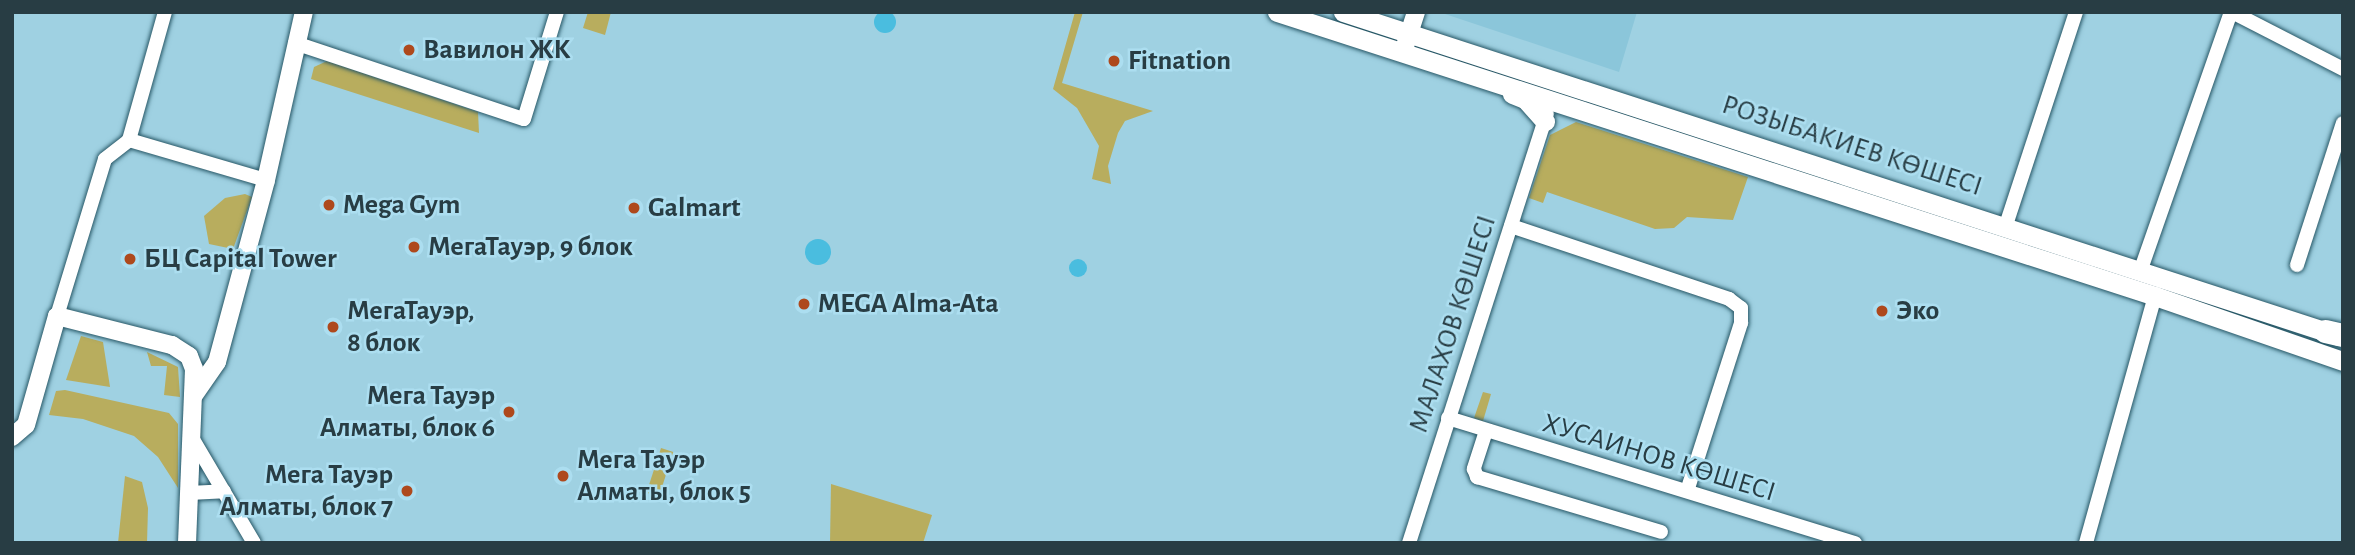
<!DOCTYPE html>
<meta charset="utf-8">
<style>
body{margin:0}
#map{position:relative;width:2355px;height:555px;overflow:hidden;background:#9fd1e2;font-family:"Alegreya Sans",sans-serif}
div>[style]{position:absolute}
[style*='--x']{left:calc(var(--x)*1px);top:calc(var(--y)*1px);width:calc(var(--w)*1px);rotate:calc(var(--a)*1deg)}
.built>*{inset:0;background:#8bc6da}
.green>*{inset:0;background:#b8ad5e;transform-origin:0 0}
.water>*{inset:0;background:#4abddf}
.round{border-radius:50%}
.roads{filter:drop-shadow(0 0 2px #275766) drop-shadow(0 0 2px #275766)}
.minor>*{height:14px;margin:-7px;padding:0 7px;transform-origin:7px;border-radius:7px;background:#fff}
.tertiary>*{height:18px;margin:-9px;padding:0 9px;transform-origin:9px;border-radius:9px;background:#fff}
.secondary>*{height:19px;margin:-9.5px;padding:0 9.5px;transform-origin:9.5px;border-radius:9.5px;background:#fff}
.primary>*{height:23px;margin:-11.5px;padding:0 11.5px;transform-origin:11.5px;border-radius:11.5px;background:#fff}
.dots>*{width:19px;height:19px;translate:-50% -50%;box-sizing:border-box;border:4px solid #acdef0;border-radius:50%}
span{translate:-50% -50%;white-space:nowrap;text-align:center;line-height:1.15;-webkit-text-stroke:5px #acdef0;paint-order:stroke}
.poi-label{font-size:28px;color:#283d44;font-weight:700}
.left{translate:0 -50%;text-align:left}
.right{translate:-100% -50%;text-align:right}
.street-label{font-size:28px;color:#283d44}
.frame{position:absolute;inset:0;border:14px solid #283d44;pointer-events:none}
</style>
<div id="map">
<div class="built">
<div style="clip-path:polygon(1439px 12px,1637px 12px,1619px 72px)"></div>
</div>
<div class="green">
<div style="clip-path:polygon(588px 12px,611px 12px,605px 35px,583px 28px)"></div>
<div style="clip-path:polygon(1075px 12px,1083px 12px,1062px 83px,1153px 111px,1125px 121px,1118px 133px,1108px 166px,1111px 184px,1092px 179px,1099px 146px,1077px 108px,1053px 89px)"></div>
<div style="clip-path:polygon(327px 61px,478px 112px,479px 133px,311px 79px,314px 67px)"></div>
<div style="clip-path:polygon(1576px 122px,1748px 177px,1733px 220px,1687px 217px,1674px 228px,1655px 229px,1547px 192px,1543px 203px,1529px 198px,1550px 135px)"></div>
<div style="clip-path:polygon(245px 194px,252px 197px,233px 249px,209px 244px,204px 216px,225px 198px)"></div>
<div style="clip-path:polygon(81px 336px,103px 342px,110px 387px,66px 380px)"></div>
<div style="clip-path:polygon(147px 352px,178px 367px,180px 397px,164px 395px,167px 366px,151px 366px)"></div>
<div style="clip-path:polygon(65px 390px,169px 413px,178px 424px,178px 488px,158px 457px,134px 436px,83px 419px,49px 415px,56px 391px)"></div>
<div style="clip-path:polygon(1483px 392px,1491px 394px,1483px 421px,1474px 418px)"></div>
<div style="left:661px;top:448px;width:13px;height:47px;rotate:18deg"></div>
<div style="clip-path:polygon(125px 476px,142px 482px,148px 508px,147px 543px,118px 543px)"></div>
<div style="clip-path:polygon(831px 484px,932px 515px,923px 543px,830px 543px)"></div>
</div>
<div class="water">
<div class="round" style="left:874px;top:11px;width:22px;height:22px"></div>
<div class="round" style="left:805px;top:239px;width:26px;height:26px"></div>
<div class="round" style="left:1069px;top:259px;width:18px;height:18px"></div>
</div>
<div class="roads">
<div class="minor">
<div style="--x:2232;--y:12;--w:125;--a:27.2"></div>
<div style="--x:295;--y:43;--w:241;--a:18.4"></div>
<div style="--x:524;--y:119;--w:112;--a:-72.9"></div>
<div style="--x:129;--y:140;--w:143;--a:16.3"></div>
<div style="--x:2006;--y:225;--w:224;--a:-71.8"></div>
<div style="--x:1511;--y:226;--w:230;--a:18.5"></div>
<div style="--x:1729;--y:299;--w:15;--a:37"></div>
<div style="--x:1741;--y:308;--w:15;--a:90"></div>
<div style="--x:1741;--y:323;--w:176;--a:107.8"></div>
<div style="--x:2297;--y:265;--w:149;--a:-72.1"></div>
<div style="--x:2141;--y:269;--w:272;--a:-70.7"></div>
<div style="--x:57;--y:316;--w:164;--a:-73"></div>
<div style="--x:105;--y:159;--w:31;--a:-38"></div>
<div style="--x:129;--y:140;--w:133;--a:-74.3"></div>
<div style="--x:1448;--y:418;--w:426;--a:17.1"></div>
<div style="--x:1486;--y:431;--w:40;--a:108"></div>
<div style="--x:1474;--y:469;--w:9;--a:69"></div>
<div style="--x:1477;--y:477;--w:192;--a:16.6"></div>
<div style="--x:191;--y:436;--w:124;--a:59.5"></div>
<div style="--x:189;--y:493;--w:35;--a:-3"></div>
<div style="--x:1409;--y:543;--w:451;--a:-72.2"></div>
<div style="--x:2086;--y:543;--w:256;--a:-74.4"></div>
</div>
<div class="tertiary">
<div style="--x:1405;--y:46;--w:36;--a:-72"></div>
<div style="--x:194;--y:395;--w:40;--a:-55.1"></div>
<div style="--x:217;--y:362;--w:188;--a:-74.9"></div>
<div style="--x:266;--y:180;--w:172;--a:-77.3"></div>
<div style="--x:12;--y:437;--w:18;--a:-41"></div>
<div style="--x:26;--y:425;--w:113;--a:-74.1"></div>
<div style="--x:57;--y:316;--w:119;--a:14.2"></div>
<div style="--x:172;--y:345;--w:20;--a:33"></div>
<div style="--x:189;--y:356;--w:14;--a:69"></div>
<div style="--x:194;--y:369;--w:174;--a:92.3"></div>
</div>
<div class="secondary">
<div style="--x:1277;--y:12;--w:923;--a:17.92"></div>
<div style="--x:2155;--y:296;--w:199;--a:19.1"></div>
<div style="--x:1343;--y:12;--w:1047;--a:18.02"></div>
<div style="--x:1512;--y:94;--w:14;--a:21"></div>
<div style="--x:1525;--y:99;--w:30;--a:48"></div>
</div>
<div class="primary">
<div style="--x:2325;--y:331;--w:18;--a:13"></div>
</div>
</div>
<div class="dots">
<div style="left:409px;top:50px;background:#ae491d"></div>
<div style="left:1114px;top:61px;background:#ae491d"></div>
<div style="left:329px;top:205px;background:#ae491d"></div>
<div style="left:634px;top:208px;background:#ae491d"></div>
<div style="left:414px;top:247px;background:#ae491d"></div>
<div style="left:130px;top:259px;background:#ae491d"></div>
<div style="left:804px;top:304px;background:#ae491d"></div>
<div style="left:1882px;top:311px;background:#ae491d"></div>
<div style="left:333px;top:327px;background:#ae491d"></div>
<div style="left:509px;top:412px;background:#ae491d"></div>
<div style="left:563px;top:476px;background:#ae491d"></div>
<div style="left:407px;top:491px;background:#ae491d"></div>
</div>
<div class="poi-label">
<span class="left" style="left:423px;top:50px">Вавилон ЖК</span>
<span class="left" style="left:1128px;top:61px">Fitnation</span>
<span class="left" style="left:343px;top:205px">Mega Gym</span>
<span class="left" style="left:648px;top:208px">Galmart</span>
<span class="left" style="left:428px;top:247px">МегаТауэр, 9 блок</span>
<span class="left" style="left:144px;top:259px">БЦ Capital Tower</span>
<span class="left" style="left:818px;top:304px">MEGA Alma-Ata</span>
<span class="left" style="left:347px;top:327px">МегаТауэр,<br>8 блок</span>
<span class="left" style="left:1896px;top:311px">Эко</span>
<span class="right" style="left:495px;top:412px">Мега Тауэр<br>Алматы, блок 6</span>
<span class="left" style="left:577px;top:476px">Мега Тауэр<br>Алматы, блок 5</span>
<span class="right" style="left:393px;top:491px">Мега Тауэр<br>Алматы, блок 7</span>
</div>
<div class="street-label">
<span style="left:1852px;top:146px;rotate:18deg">РОЗЫБАКИЕВ КӨШЕСІ</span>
<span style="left:1453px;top:324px;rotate:-72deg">МАЛАХОВ КӨШЕСІ</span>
<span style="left:1659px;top:458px;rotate:17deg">ХУСАИНОВ КӨШЕСІ</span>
</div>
<div class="frame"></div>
</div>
